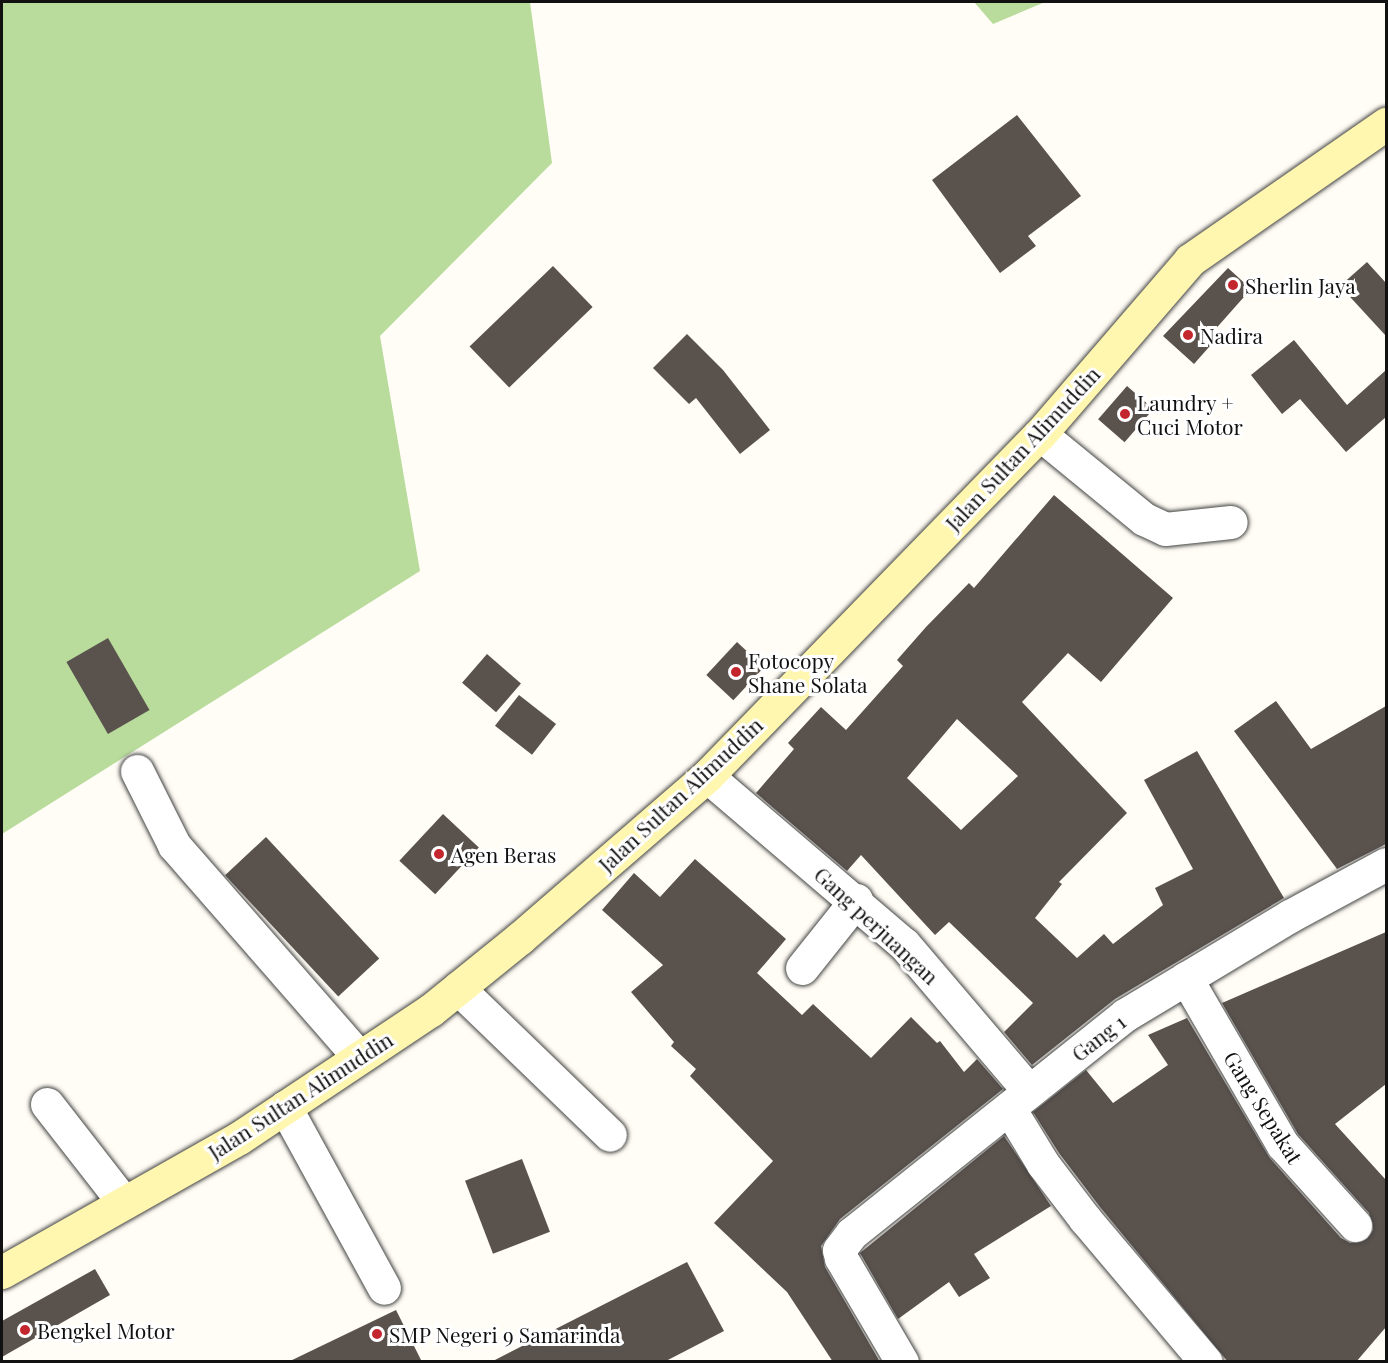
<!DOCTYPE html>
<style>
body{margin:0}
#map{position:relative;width:1388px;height:1363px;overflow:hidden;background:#fffdf5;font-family:"Playfair Display",serif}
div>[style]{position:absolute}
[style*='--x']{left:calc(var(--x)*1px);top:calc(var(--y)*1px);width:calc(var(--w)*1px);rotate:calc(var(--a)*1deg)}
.forest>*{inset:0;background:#b9dc9c}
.building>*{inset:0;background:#5a524d;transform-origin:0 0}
.roads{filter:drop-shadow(0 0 2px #444) drop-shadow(0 0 2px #444)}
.minor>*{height:33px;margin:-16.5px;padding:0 16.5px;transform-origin:16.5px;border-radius:16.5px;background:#fff}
.secondary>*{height:33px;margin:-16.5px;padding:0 16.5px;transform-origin:16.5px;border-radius:16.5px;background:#fff6b0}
.dots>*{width:16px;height:16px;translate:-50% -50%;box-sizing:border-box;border:3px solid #fff;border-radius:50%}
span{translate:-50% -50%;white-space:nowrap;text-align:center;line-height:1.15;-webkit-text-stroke:6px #fff;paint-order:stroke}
.poi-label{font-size:21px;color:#111}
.left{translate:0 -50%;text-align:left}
.street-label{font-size:21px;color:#111}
.frame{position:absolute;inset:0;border:3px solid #111;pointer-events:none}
</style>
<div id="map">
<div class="forest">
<div style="clip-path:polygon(2px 2px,530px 2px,552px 163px,380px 336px,420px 571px,2px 834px)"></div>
<div style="clip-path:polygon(974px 2px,1045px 2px,993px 24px)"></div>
</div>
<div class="building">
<div style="clip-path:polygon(1017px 115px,1081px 196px,1028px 236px,1036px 246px,1000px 273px,932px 180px)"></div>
<div style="clip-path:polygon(1367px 262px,1386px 283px,1386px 336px,1340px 286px)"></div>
<div style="left:553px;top:266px;width:57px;height:116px;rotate:46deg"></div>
<div style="clip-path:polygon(1228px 268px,1251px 289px,1212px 333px,1217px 338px,1194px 364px,1163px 336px)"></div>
<div style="clip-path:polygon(687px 334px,723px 370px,770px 430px,740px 454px,696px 398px,689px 404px,653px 368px)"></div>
<div style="clip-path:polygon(1294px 340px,1347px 405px,1386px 370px,1386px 417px,1346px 452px,1300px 399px,1282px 414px,1251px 375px)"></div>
<div style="left:1127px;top:386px;width:35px;height:44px;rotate:41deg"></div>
<div style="clip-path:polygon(evenodd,1054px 495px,1173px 598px,1101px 682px,1068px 653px,1022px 702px,1127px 813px,1059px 882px,1062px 884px,1035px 918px,1077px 958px,1104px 934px,1113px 944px,1163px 905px,1155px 888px,1193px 869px,1144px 780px,1197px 751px,1284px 898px,1115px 999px,1032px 1065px,1004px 1032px,1033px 1003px,949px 922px,935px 935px,861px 855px,847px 871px,756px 793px,794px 749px,788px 743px,821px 707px,846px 730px,903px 666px,897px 660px,926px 627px,969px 583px,974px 588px,1054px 495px,957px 719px,1018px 776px,961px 830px,907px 778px,957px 719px)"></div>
<div style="left:108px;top:638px;width:83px;height:48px;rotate:60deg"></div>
<div style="left:737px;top:642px;width:37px;height:45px;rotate:43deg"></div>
<div style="left:487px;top:654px;width:45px;height:38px;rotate:41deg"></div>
<div style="left:519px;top:695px;width:47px;height:39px;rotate:38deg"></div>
<div style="clip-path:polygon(1276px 701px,1311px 749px,1386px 706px,1386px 844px,1337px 869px,1234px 731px)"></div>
<div style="left:443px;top:814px;width:49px;height:64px;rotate:43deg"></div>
<div style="left:266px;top:837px;width:166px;height:56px;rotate:47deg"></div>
<div style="clip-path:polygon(695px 859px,786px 939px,757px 973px,802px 1015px,813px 1004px,871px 1058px,911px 1017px,937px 1043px,940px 1041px,964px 1072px,977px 1059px,1003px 1089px,840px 1219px,821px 1246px,825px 1267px,880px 1362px,833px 1362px,787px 1292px,714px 1223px,773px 1161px,690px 1076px,696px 1069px,671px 1046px,674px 1042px,631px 992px,663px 965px,602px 910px,634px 873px,660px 897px)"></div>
<div style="clip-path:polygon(1386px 932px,1386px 1084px,1335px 1124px,1386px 1180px,1386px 1327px,1356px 1362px,1228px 1362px,1100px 1207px,1059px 1153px,1033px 1112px,1086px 1070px,1113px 1103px,1168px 1065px,1148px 1035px,1187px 1018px,1269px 1157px,1341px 1238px,1350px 1243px,1367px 1239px,1373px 1230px,1369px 1213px,1298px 1134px,1222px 1003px)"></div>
<div style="clip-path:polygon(1004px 1136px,1051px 1206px,974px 1254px,990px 1278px,959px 1297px,949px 1282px,898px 1319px,860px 1253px)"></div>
<div style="left:522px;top:1159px;width:78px;height:61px;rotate:69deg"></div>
<div style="clip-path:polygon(687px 1262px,724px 1331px,664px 1362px,491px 1362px)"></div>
<div style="clip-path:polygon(95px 1269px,110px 1295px,2px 1357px,2px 1321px)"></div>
<div style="clip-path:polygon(396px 1310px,422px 1362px,288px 1362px)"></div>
</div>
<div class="roads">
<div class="minor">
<div style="--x:1040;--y:434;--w:134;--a:39.3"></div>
<div style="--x:1144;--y:519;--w:23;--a:25"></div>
<div style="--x:1165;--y:529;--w:66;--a:-6.1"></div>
<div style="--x:137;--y:771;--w:83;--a:63.4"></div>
<div style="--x:174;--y:845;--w:281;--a:48.9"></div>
<div style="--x:707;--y:776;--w:259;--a:40.5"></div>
<div style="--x:904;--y:944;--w:193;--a:49.6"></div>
<div style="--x:802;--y:968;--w:87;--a:-51.5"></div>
<div style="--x:1186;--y:978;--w:193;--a:59.9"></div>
<div style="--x:1283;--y:1145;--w:108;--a:48"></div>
<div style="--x:458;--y:988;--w:211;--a:44"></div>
<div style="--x:47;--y:1104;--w:125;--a:52.1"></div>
<div style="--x:285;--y:1107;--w:206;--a:61.3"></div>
<div style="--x:1009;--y:1108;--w:66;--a:58.7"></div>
<div style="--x:1043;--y:1164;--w:69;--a:52.6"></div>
<div style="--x:1085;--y:1219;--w:187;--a:49.8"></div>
<div style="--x:902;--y:1362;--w:121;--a:-120.4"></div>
<div style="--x:841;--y:1258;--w:8;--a:-104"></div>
<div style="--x:839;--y:1250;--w:21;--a:-53"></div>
<div style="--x:852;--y:1233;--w:349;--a:-38.6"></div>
<div style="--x:1125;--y:1015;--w:192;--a:-31"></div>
<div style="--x:1290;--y:916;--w:109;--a:-28.4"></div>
</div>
<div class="secondary">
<div style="--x:2;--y:1272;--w:272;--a:-29.5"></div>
<div style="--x:239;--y:1138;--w:231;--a:-33.7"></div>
<div style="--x:431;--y:1010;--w:114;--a:-39"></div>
<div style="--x:520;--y:938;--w:247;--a:-40.9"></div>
<div style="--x:707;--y:776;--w:477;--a:-45.8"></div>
<div style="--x:1040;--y:434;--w:230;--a:-49.2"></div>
<div style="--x:1190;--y:260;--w:239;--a:-34.8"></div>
</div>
</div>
<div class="dots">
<div style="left:1233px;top:285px;background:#c4262e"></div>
<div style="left:1188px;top:335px;background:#c4262e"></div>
<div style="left:1125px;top:414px;background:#c4262e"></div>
<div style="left:736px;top:672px;background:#c4262e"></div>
<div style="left:439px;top:854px;background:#c4262e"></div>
<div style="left:25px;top:1330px;background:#c4262e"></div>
<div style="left:377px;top:1334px;background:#c4262e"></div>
</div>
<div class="poi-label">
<span class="left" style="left:1245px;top:285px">Sherlin Jaya</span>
<span class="left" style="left:1200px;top:335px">Nadira</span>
<span class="left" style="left:1137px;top:414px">Laundry +<br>Cuci Motor</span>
<span class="left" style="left:748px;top:672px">Fotocopy<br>Shane Solata</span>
<span class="left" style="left:451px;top:854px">Agen Beras</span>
<span class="left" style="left:37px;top:1330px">Bengkel Motor</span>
<span class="left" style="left:389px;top:1334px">SMP Negeri 9 Samarinda</span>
</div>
<div class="street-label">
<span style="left:1022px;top:448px;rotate:-47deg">Jalan Sultan Alimuddin</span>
<span style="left:680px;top:794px;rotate:-43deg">Jalan Sultan Alimuddin</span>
<span style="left:877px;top:925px;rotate:43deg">Gang perjuangan</span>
<span style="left:1098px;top:1037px;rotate:-38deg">Gang 1</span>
<span style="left:300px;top:1095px;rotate:-33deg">Jalan Sultan Alimuddin</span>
<span style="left:1264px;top:1107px;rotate:58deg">Gang Sepakat</span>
</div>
<div class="frame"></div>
</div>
